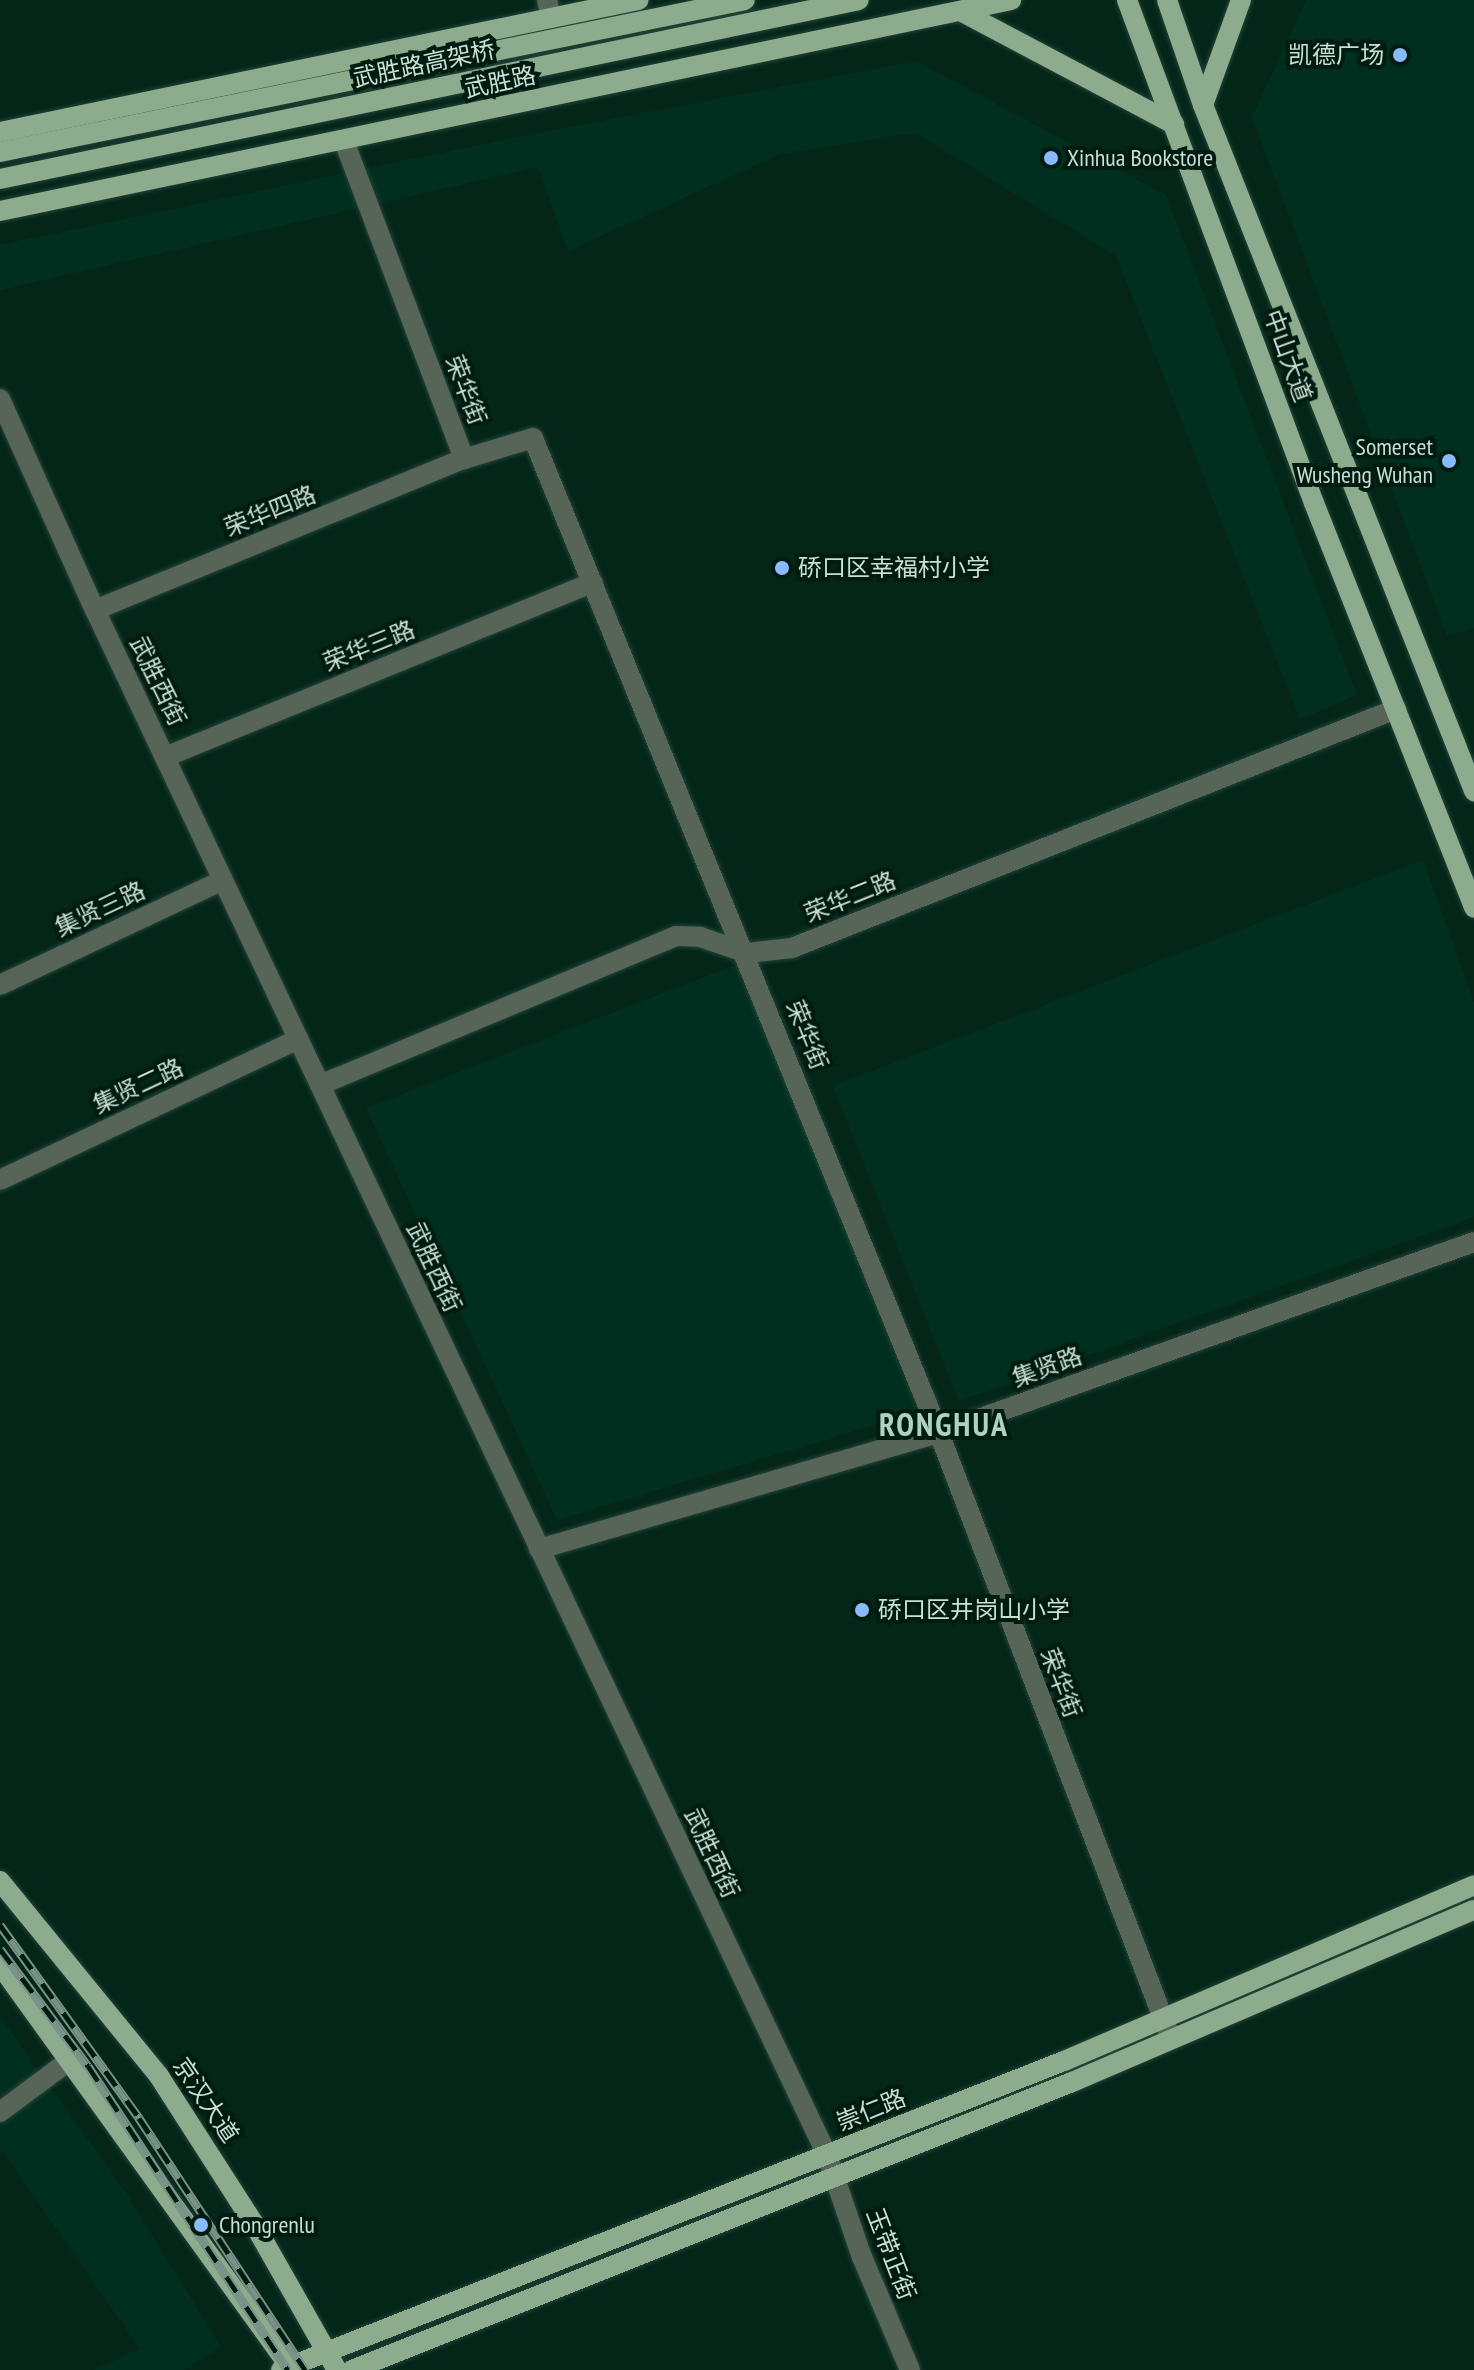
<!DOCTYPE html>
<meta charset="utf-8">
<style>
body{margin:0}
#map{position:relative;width:1474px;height:2370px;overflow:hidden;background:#032619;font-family:"PT Sans Narrow","Noto Sans SC",sans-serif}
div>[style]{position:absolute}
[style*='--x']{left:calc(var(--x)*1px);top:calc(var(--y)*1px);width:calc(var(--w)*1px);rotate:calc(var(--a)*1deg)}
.built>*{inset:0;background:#002f1f}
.roads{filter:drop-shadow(0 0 2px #234337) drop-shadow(0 0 2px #234337)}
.minor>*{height:20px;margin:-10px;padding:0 10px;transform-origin:10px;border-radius:10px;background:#566557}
.major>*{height:20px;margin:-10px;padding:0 10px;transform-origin:10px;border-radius:10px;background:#8dac8e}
.rail>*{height:9px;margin-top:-4.5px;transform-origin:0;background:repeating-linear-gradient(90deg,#001c10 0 18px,#799287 0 36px);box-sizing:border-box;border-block:2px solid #799287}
.dots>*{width:22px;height:22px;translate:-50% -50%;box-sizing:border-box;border:4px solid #001c10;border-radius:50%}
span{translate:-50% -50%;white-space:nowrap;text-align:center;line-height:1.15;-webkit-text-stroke:8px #001c10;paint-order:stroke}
.poi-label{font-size:24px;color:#cbded4}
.right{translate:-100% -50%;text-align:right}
.left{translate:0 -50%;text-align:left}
.street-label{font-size:24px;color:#cbded4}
.district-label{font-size:32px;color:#add3c0;font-weight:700;letter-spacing:2px}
</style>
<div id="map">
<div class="built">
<div style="clip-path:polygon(1306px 0,1474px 0,1474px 628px,1447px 636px,1252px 117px)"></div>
<div style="clip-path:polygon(916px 61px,1166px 195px,1357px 695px,1300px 719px,1116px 256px,916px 133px,780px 154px,568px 251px,538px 167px,0 290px,0 245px,533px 134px)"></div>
<div style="clip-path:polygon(1423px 860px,1474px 1002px,1474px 1217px,959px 1401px,833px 1086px)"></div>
<div style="clip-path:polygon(738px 964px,918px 1412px,557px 1520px,366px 1108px)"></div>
<div style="clip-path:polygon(0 2017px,125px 2191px,221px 2347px,184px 2370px,94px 2370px,140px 2349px,0 2148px)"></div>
</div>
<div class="roads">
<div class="minor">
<div style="--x:547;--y:0;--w:18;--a:77"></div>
<div style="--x:344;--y:141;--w:340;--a:69.3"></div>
<div style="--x:464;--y:459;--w:72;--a:-16.9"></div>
<div style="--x:533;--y:438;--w:1075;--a:67.8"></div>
<div style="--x:939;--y:1433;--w:649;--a:69.05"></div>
<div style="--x:0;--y:399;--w:231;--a:65.8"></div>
<div style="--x:95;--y:610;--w:1710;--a:64.65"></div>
<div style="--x:827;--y:2155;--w:108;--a:71.1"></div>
<div style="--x:862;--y:2257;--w:123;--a:67"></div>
<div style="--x:95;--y:610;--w:399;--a:-22.3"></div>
<div style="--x:165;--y:757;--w:462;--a:-22.2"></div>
<div style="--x:0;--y:985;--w:246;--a:-25.2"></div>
<div style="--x:320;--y:1085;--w:386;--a:-22.7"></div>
<div style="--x:676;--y:936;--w:24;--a:2"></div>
<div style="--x:700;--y:937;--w:50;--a:18.8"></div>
<div style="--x:747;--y:953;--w:45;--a:-6.3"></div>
<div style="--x:792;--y:948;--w:650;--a:-21.59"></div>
<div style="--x:0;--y:1180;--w:330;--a:-25.3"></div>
<div style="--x:539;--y:1549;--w:416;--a:-16.2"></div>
<div style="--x:939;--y:1433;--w:568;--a:-19.65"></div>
<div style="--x:0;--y:2112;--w:87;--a:-36.6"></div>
</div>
<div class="major">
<div style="--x:1127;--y:0;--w:537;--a:69.61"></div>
<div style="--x:1314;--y:503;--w:435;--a:68.4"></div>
<div style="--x:1167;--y:0;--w:111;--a:71.1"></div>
<div style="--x:1203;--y:105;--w:738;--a:68.44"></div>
<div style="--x:964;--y:13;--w:238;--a:27.9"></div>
<div style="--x:1203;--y:105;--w:112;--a:-70.1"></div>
<div style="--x:0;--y:132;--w:652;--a:-11.69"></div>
<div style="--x:0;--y:152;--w:760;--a:-11.53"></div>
<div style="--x:0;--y:179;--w:877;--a:-11.77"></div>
<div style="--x:0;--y:211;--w:1033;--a:-11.79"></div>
<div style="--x:0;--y:1881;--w:252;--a:50.8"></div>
<div style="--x:159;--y:2076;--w:176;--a:57.3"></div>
<div style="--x:254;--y:2224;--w:168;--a:60.4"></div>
<div style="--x:0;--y:1965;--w:499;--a:54.2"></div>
<div style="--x:281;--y:2370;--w:842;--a:-21.54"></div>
<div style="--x:1064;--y:2061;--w:446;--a:-23.2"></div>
<div style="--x:352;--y:2370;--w:775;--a:-21.8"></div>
<div style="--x:1072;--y:2082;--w:437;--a:-23.2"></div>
</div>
</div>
<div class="rail">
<div style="--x:0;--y:1925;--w:238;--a:54.2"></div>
<div style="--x:139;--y:2118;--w:302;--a:56.6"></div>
<div style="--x:0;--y:1949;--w:146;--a:53.1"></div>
<div style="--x:88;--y:2066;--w:364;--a:56.7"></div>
</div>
<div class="dots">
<div style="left:1400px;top:55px;background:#88bafc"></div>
<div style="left:1051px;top:158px;background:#88bafc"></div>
<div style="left:1449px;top:461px;background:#88bafc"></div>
<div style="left:782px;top:568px;background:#88bafc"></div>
<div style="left:862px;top:1610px;background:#88bafc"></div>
<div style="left:201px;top:2225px;background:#88bafc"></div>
</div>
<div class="poi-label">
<span class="right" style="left:1384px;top:55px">凯德广场</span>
<span class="left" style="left:1067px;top:158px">Xinhua Bookstore</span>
<span class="right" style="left:1433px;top:461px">Somerset<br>Wusheng Wuhan</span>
<span class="left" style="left:798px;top:568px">硚口区幸福村小学</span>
<span class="left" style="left:878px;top:1610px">硚口区井岗山小学</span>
<span class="left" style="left:219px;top:2225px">Chongrenlu</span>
</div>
<div class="street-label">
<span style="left:424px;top:64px;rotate:-12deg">武胜路高架桥</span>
<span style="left:500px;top:82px;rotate:-12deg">武胜路</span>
<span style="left:1288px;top:356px;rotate:70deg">中山大道</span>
<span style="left:466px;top:390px;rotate:69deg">荣华街</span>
<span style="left:270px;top:511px;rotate:-22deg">荣华四路</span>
<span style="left:369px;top:646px;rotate:-22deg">荣华三路</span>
<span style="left:158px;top:681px;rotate:64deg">武胜西街</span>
<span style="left:850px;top:897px;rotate:-22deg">荣华二路</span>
<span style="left:100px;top:909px;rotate:-25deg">集贤三路</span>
<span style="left:807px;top:1035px;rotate:68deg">荣华街</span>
<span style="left:138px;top:1086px;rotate:-25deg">集贤二路</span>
<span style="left:434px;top:1267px;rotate:65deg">武胜西街</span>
<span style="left:1047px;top:1367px;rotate:-20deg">集贤路</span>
<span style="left:1061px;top:1683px;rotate:69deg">荣华街</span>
<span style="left:712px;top:1853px;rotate:65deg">武胜西街</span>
<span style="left:206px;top:2100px;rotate:56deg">京汉大道</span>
<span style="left:871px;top:2110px;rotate:-22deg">崇仁路</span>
<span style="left:891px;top:2254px;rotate:69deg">玉带正街</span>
</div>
<div class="district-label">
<span style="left:944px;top:1424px">RONGHUA</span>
</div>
</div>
